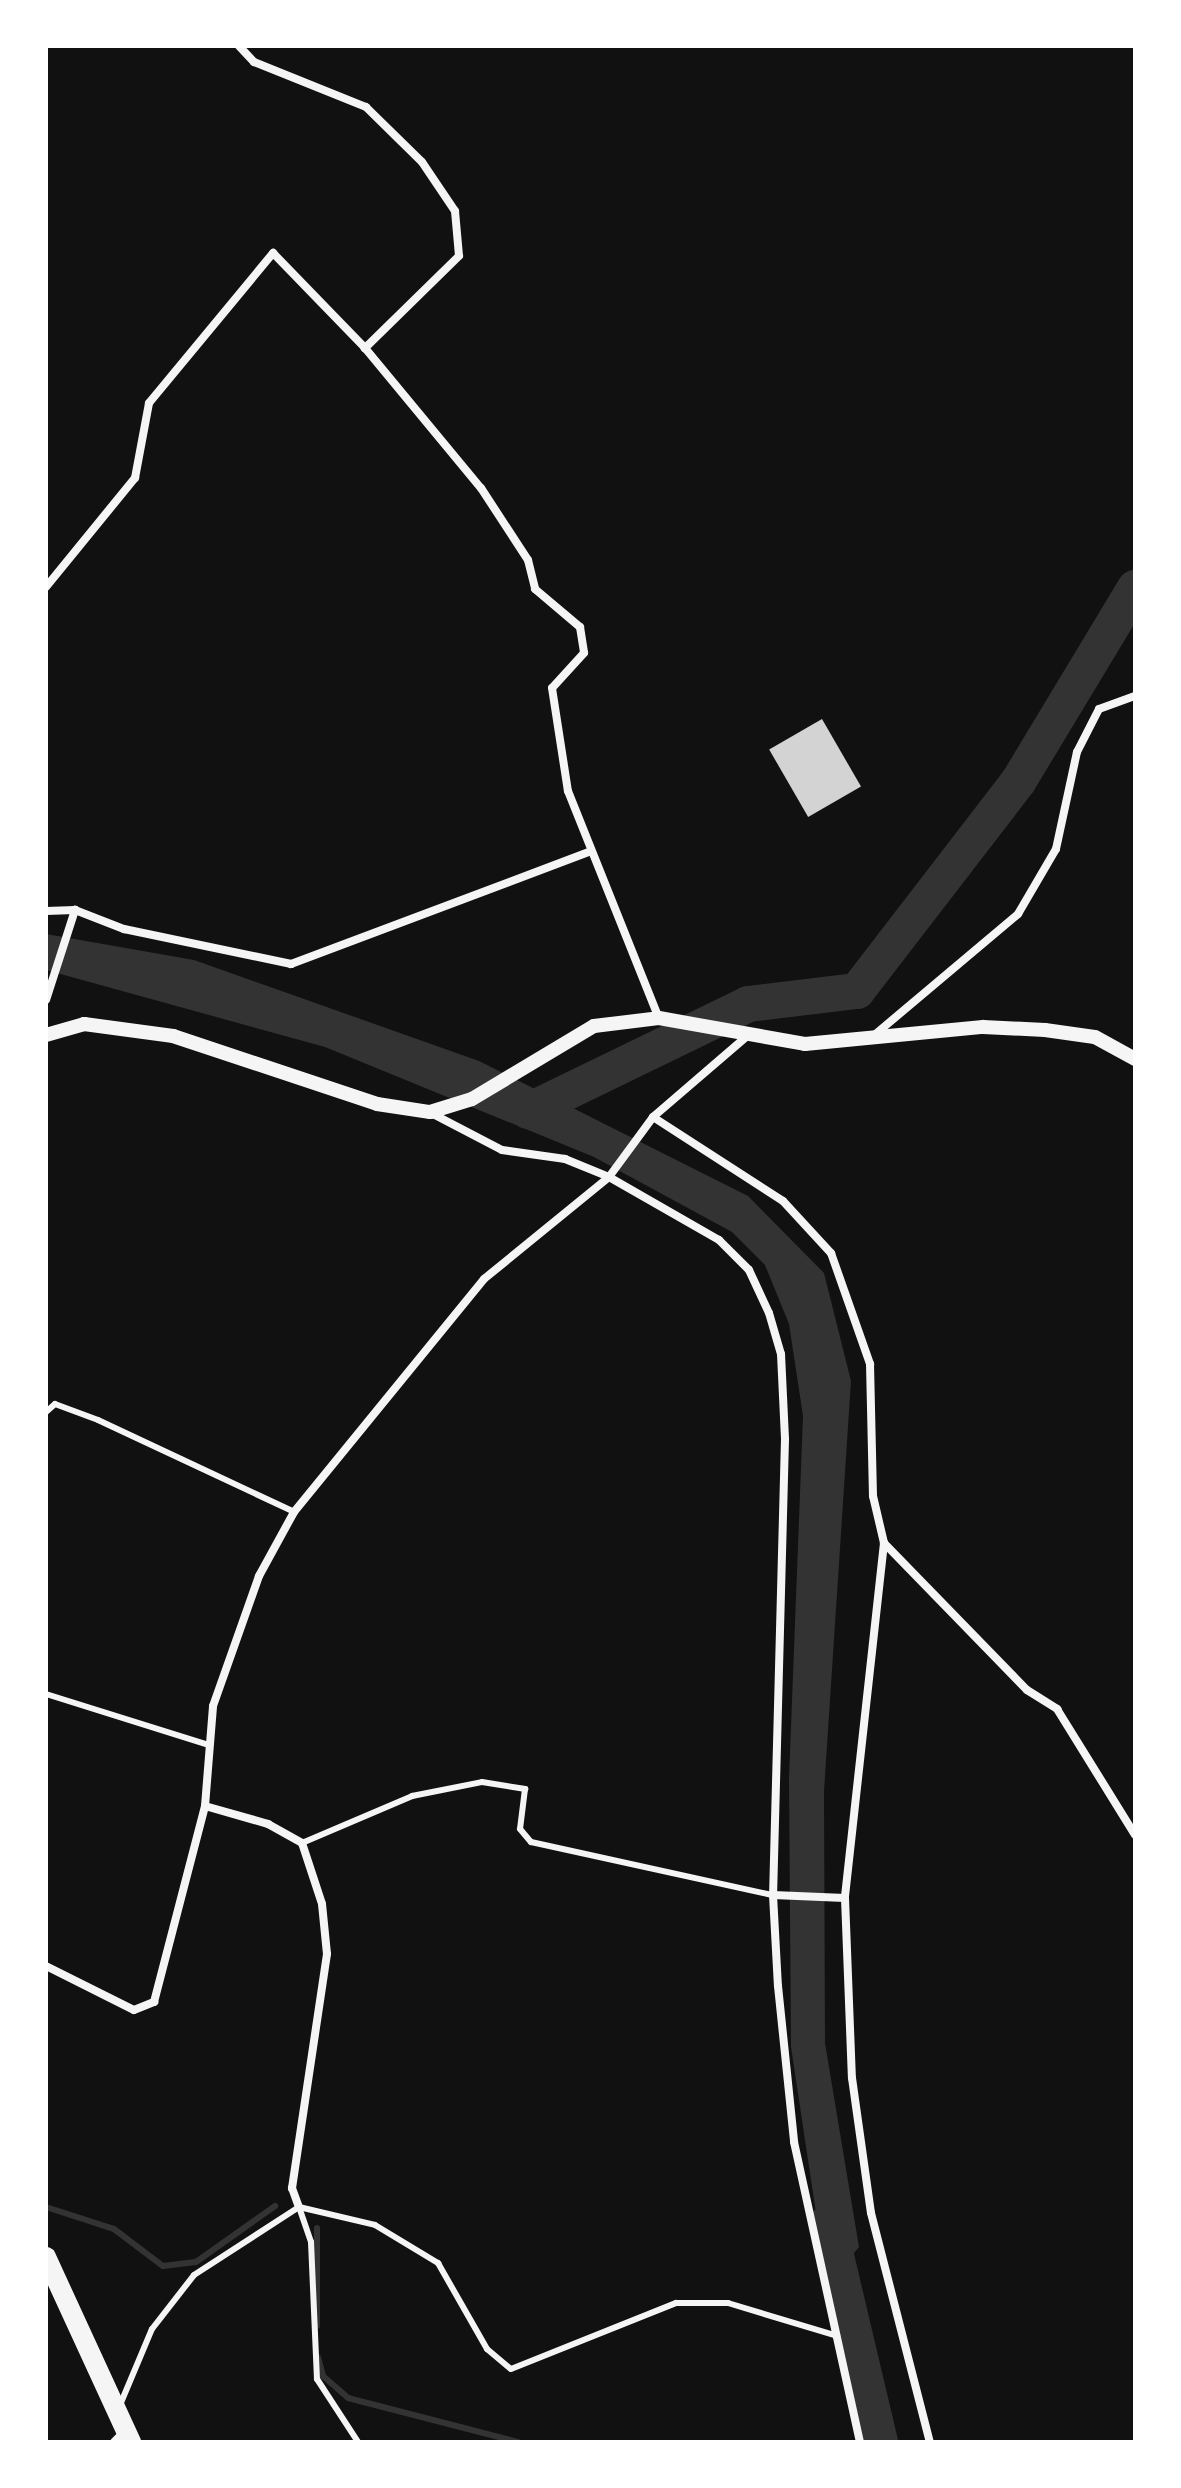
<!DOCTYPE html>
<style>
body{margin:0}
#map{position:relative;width:1181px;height:2488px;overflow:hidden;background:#111;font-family:Arial,sans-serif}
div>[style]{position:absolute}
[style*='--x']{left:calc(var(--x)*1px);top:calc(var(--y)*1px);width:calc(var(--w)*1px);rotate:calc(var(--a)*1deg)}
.water>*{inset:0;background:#333}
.stream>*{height:6px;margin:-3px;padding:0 3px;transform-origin:3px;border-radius:3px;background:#333}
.river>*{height:36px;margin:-18px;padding:0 18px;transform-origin:18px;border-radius:18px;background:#333}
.building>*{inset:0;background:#d3d3d3;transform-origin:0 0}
.service>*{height:6px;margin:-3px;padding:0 3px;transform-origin:3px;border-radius:3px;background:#f5f5f5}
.minor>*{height:8px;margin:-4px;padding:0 4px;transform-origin:4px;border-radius:4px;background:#f5f5f5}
.tertiary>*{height:14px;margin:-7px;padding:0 7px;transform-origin:7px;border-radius:7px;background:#f5f5f5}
.trunk>*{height:20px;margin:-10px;padding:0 10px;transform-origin:10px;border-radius:10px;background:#f5f5f5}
span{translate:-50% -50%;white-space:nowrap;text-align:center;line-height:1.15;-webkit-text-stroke:7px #fff;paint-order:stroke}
.frame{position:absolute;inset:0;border:48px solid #fff;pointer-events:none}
</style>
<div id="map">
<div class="water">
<div style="clip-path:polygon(46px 934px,194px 960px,479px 1061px,748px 1196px,824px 1273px,851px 1381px,824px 1791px,825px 2043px,859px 2247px,827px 2286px,791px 2047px,789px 1778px,803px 1416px,789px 1324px,765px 1265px,732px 1232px,594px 1157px,325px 1047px,46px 970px)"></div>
</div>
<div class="stream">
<div style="--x:46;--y:2207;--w:71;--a:17.9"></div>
<div style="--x:114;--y:2229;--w:61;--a:37.1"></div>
<div style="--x:163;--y:2266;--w:33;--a:-7"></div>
<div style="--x:196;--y:2262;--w:97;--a:-35.3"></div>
<div style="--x:317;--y:2228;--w:98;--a:90"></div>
<div style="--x:318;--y:2357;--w:20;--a:75"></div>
<div style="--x:323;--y:2376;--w:33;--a:41"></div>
<div style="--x:348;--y:2398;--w:176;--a:14.5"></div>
</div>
<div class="river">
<div style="--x:528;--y:1111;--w:245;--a:-25.9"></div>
<div style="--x:748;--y:1004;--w:110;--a:-6.8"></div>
<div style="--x:857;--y:991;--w:264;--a:-52.4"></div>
<div style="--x:1018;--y:782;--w:227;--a:-58.9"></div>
<div style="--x:828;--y:2222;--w:226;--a:76.7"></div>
</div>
<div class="building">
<div style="left:822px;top:719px;width:78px;height:61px;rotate:60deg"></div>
</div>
<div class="service">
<div style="--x:46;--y:1412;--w:12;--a:-42"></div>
<div style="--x:55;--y:1404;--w:46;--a:20.4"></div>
<div style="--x:98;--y:1420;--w:217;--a:25.1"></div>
<div style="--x:46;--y:1694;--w:171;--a:17.4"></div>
<div style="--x:302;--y:1843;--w:120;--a:-23.1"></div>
<div style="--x:412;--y:1796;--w:71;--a:-11.3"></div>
<div style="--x:482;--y:1782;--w:44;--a:9.2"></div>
<div style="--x:525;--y:1789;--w:40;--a:97.1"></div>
<div style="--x:520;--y:1829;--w:17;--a:50"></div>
<div style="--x:531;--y:1842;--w:248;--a:12.4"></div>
<div style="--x:299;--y:2207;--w:78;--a:13.3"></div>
<div style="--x:375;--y:2225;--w:74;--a:31.1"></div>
<div style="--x:438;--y:2263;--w:99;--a:60.3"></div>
<div style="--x:487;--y:2349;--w:31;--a:40"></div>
<div style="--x:511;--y:2369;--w:178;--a:-21.8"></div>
<div style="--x:676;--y:2303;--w:52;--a:0"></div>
<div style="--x:728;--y:2303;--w:114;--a:16.8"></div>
<div style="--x:299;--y:2207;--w:37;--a:71"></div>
<div style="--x:311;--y:2242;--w:137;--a:87.5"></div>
<div style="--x:317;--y:2379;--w:75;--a:56.9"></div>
<div style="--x:120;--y:2405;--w:82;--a:-67.2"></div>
<div style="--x:152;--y:2329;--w:68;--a:-52.1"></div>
<div style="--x:194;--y:2275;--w:125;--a:-32.9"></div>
</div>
<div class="minor">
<div style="--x:239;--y:46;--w:22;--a:47"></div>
<div style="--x:254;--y:62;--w:121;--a:21.9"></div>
<div style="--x:366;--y:107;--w:78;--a:44.5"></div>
<div style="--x:422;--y:162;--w:59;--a:56"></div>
<div style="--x:455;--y:211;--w:45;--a:84.9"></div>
<div style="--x:459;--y:256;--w:132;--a:135.6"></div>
<div style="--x:46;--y:587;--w:141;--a:-50.8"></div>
<div style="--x:135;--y:478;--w:76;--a:-79.4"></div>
<div style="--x:149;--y:403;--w:195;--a:-50.4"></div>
<div style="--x:273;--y:253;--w:132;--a:45.9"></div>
<div style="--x:365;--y:348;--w:182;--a:50.4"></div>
<div style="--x:481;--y:488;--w:86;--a:56.9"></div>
<div style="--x:528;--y:560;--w:30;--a:76"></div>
<div style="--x:535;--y:589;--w:59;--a:40.2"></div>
<div style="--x:580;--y:627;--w:26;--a:81"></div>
<div style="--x:584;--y:653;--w:47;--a:132.4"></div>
<div style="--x:552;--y:688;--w:104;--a:81.2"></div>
<div style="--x:568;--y:791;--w:245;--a:68.2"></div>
<div style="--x:46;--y:911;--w:29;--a:-2"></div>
<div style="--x:75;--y:910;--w:53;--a:21.2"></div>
<div style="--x:124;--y:929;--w:171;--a:11.8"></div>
<div style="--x:291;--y:964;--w:318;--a:-20.6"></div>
<div style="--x:46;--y:1000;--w:95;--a:-72.1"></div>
<div style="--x:872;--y:1037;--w:191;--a:-40.1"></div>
<div style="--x:1018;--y:914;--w:75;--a:-59.7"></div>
<div style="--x:1056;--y:849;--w:99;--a:-77.8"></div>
<div style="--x:1077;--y:752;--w:48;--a:-62.9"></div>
<div style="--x:1099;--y:709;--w:38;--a:-20"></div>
<div style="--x:431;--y:1113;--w:80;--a:27.5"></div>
<div style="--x:502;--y:1150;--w:64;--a:8.1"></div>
<div style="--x:565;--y:1159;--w:48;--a:22.2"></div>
<div style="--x:609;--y:1177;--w:127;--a:29.8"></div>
<div style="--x:719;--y:1240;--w:42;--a:45"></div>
<div style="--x:749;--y:1270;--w:47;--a:65.1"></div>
<div style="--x:769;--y:1313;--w:43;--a:73.7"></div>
<div style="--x:781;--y:1354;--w:85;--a:87.3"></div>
<div style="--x:785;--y:1439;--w:456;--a:91.5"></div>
<div style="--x:773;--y:1895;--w:91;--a:86.9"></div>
<div style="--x:778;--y:1986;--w:157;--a:84.1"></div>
<div style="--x:794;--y:2142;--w:307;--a:77.6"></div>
<div style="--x:653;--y:1117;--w:155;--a:32.9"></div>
<div style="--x:783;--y:1201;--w:71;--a:47.3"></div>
<div style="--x:831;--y:1253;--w:118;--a:70.6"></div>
<div style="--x:870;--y:1364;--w:132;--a:88.7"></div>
<div style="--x:873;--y:1496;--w:48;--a:76.8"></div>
<div style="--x:884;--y:1543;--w:205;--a:45.8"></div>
<div style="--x:1027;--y:1690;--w:36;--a:32"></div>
<div style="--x:1057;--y:1709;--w:148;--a:58.2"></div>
<div style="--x:884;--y:1543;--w:357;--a:96.3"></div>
<div style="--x:845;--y:1898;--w:180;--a:87.8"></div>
<div style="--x:852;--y:2078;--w:136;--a:82"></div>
<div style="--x:871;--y:2213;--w:236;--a:75.6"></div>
<div style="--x:205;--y:1806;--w:66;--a:15.9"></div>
<div style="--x:268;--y:1824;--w:39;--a:29"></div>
<div style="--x:302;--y:1843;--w:64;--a:71.8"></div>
<div style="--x:322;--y:1904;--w:50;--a:84.3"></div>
<div style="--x:327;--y:1954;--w:237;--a:98.5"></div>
<div style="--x:292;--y:2188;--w:20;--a:70"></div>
<div style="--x:773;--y:1895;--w:72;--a:2.4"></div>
<div style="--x:46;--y:1966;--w:98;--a:26.6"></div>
<div style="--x:134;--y:2010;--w:22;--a:-22"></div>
<div style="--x:154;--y:2002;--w:203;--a:-75.4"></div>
<div style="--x:205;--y:1806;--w:100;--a:-85.4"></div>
<div style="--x:213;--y:1706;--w:138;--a:-70.5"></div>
<div style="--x:259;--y:1576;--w:73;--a:-61.3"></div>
<div style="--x:294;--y:1512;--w:301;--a:-50.8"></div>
<div style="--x:484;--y:1279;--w:161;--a:-39.2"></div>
<div style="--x:609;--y:1177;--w:74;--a:-53.7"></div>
<div style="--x:653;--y:1117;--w:121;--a:-40.7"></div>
<div style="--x:114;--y:2442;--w:16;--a:-45"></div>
</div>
<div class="tertiary">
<div style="--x:46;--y:1035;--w:40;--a:-16"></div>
<div style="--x:84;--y:1024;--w:90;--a:7.7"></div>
<div style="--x:173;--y:1036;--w:215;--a:18.4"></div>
<div style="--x:377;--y:1104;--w:54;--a:8.6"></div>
<div style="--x:430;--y:1112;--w:44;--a:-17.2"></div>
<div style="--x:472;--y:1099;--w:142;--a:-30.9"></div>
<div style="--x:594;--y:1026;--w:65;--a:-7"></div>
<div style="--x:659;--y:1018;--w:148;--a:10.1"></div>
<div style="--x:805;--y:1044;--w:179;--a:-5.5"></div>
<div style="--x:983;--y:1027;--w:62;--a:2.8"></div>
<div style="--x:1045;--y:1030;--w:50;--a:8"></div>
<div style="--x:1095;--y:1037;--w:46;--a:28.8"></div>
</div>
<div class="trunk">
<div style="--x:46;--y:2257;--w:204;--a:65.3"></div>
</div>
<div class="frame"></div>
</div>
